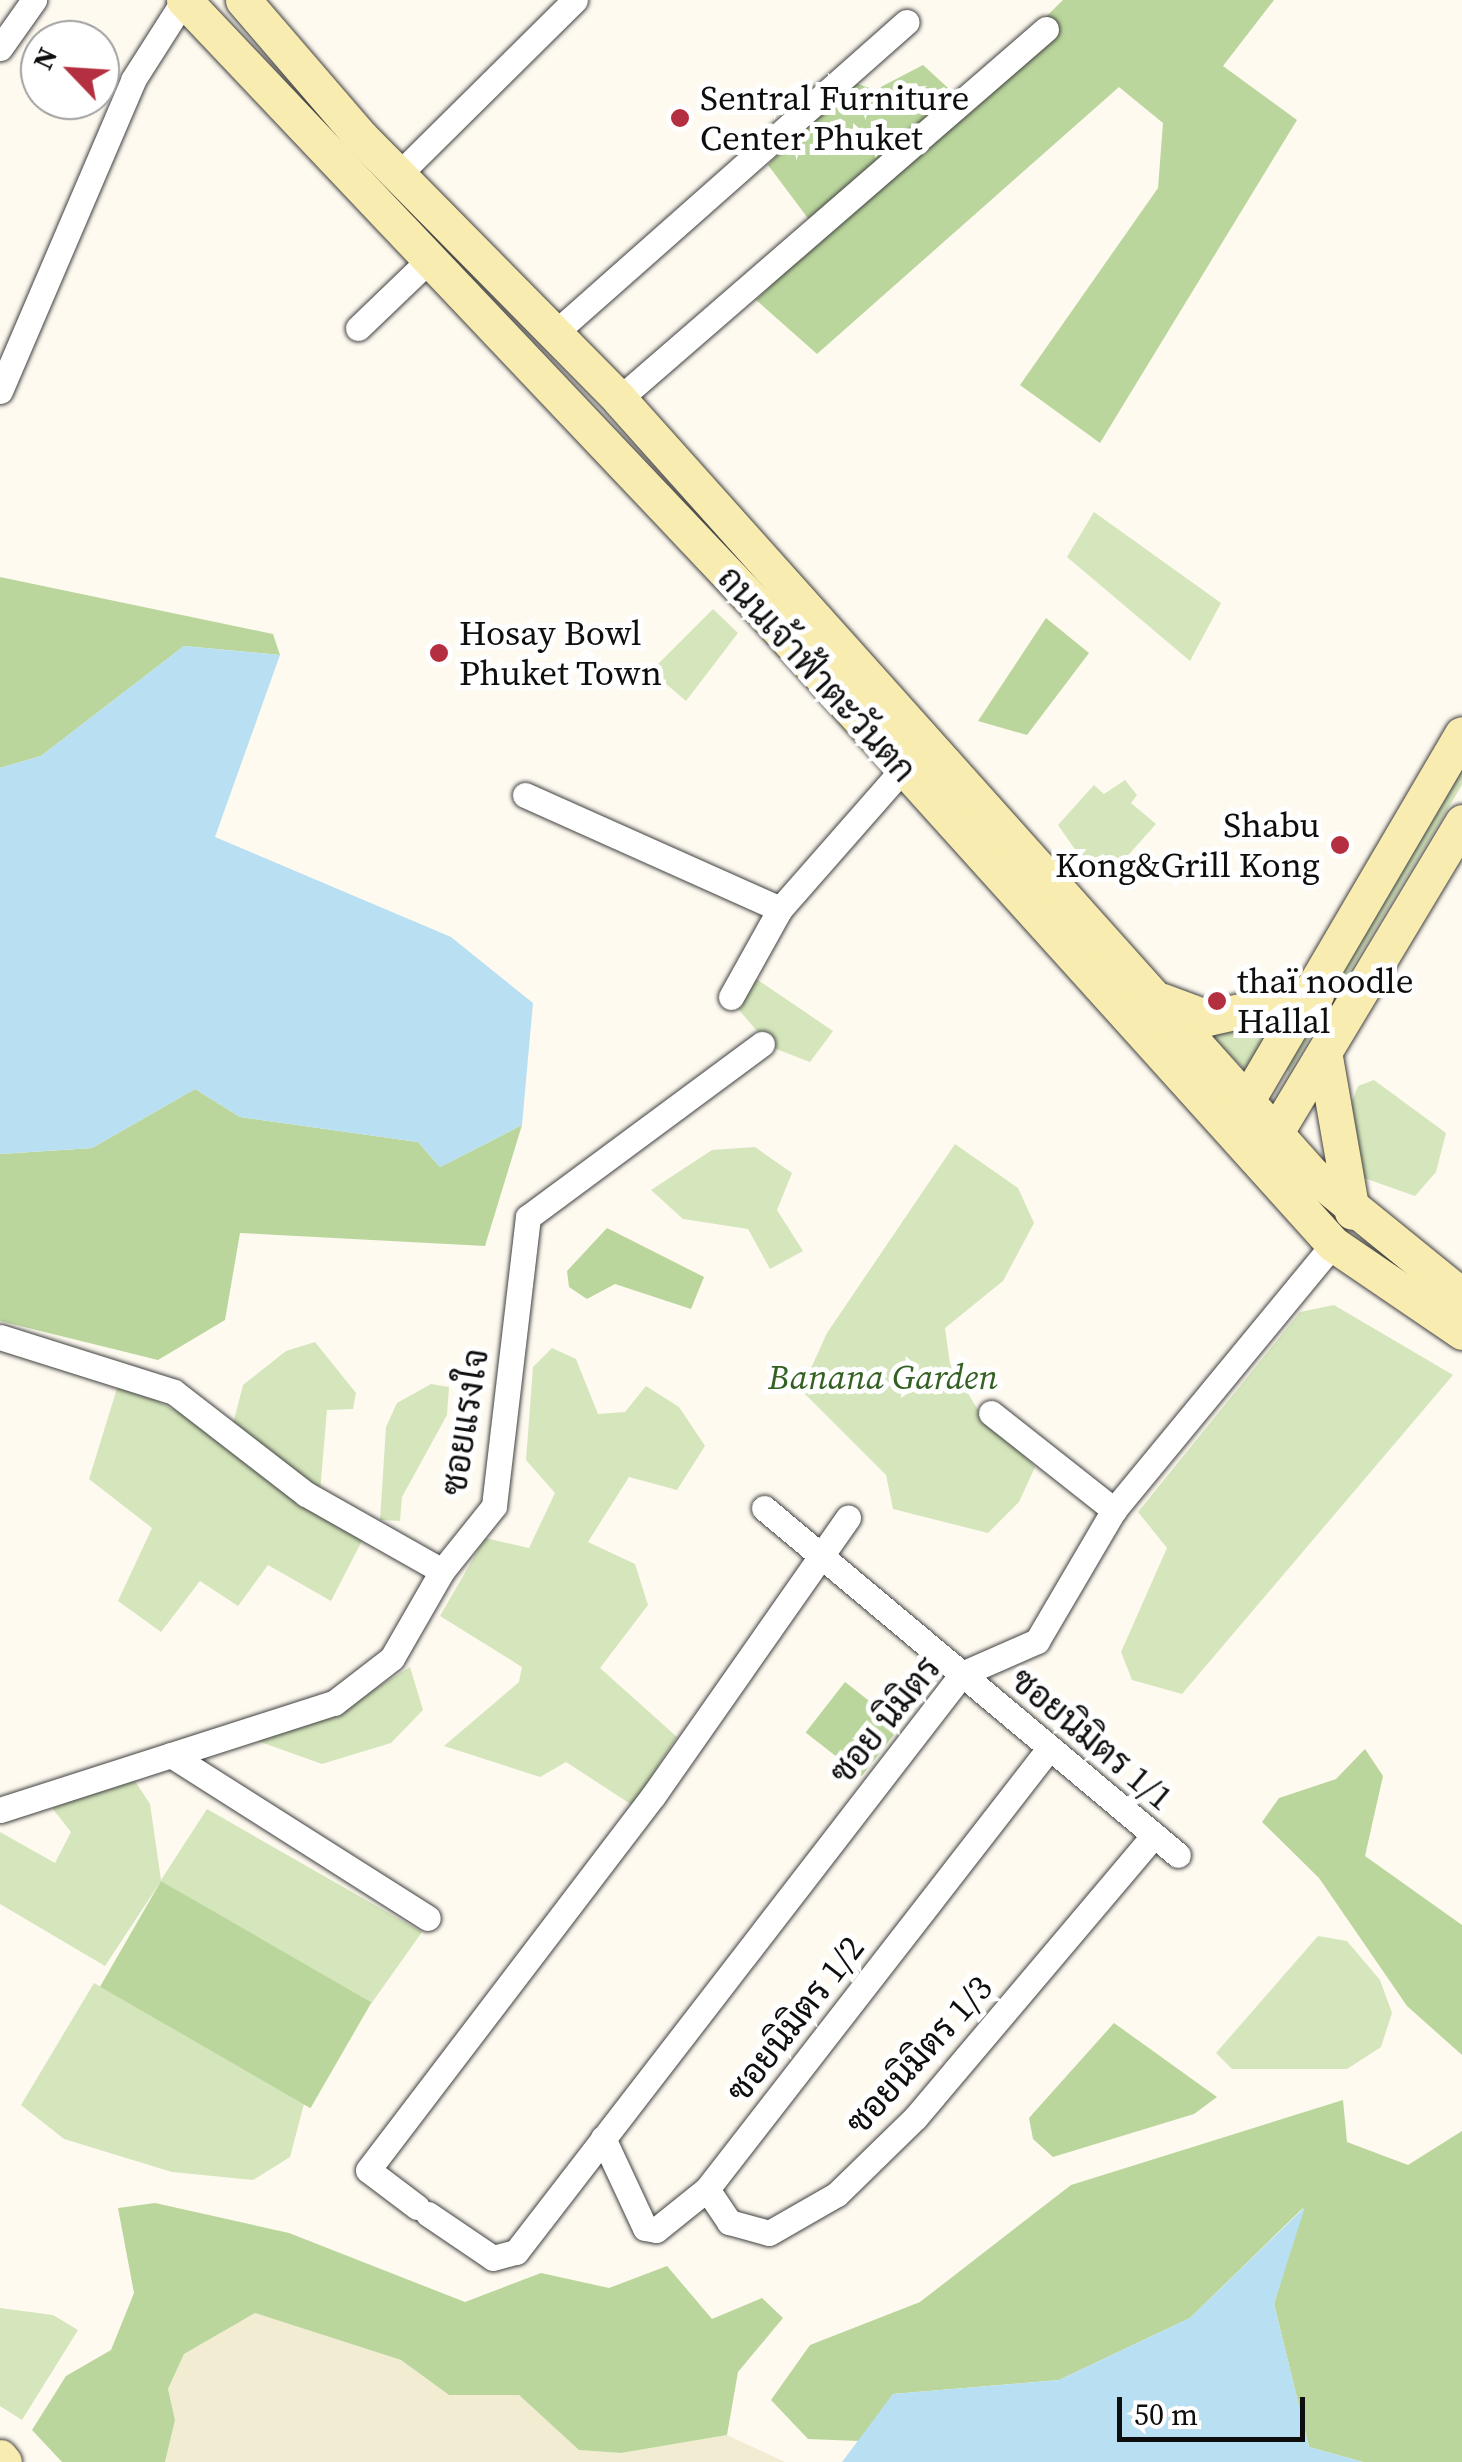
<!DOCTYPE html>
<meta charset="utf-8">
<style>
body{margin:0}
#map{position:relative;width:1462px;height:2462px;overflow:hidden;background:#fefaf0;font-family:"Source Serif 4",Sarabun,serif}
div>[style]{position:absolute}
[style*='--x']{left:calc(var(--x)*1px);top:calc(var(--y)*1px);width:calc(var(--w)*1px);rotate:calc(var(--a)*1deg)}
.farmland>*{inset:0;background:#f2edd2}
.green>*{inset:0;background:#d5e6bc}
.forest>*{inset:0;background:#bad69c;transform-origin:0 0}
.water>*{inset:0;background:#b8e0f2}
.roads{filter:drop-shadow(0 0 2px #414141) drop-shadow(0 0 2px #414141)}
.street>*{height:25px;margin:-12.5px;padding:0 12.5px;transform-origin:12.5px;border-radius:12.5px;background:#fff}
.secondary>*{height:35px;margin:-17.5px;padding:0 17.5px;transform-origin:17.5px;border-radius:17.5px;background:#f9ecb0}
.dots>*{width:28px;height:28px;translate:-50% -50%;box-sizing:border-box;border:5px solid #fff;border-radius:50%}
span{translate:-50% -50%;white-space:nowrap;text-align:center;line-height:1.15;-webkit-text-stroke:10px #fff;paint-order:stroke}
.poi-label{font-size:35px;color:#0e0e0e}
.left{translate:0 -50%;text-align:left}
.right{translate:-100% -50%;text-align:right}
.street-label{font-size:35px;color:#0e0e0e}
.park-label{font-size:35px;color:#346123;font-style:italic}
.north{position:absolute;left:20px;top:20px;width:100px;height:100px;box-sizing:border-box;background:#fff;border:2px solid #9f9f9f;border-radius:50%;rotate:295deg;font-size:28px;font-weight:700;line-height:40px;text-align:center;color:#0e0e0e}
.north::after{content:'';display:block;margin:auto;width:35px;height:45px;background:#b43040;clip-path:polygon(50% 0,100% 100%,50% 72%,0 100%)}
.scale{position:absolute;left:1117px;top:2397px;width:188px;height:45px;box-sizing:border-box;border:5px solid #0e0e0e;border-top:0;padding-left:12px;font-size:30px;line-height:35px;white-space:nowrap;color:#0e0e0e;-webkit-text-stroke:8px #fff;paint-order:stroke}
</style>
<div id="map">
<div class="farmland">
<div style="clip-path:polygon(255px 2313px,401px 2360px,449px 2395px,519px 2395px,579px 2450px,621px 2453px,727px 2435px,785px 2462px,165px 2462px,175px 2420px,168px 2389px,184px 2354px)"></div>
</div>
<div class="green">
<div style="clip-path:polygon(1094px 512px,1221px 603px,1190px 661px,1067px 557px)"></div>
<div style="clip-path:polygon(713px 609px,738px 633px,686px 701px,651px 671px)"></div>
<div style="clip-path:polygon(1462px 757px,1462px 785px,1289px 1072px,1285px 1069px)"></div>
<div style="clip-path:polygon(1125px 780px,1137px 795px,1131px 803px,1156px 824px,1114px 871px,1081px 858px,1058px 825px,1094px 785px,1104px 794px)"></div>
<div style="clip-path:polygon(749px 974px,833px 1031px,810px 1062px,771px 1047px,738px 1009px)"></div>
<div style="clip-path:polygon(1284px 1013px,1252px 1078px,1206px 1029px)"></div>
<div style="clip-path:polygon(1374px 1080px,1446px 1133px,1436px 1172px,1415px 1196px,1347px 1172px,1347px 1114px,1358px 1086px)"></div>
<div style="clip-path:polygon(955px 1144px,1018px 1188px,1034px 1223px,1003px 1281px,945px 1328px,950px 1364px,977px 1408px,1035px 1467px,1019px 1502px,988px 1533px,893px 1509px,886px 1475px,801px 1390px,827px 1333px)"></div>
<div style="clip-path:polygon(755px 1147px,792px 1173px,777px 1210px,803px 1251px,770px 1269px,748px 1229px,683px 1219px,651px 1190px,712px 1150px)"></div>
<div style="clip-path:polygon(1334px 1305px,1453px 1375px,1182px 1694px,1132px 1680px,1121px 1652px,1167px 1548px,1138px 1512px,1300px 1312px)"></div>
<div style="clip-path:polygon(315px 1342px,356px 1393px,353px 1409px,327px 1410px,320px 1492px,233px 1424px,243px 1385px,286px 1351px)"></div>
<div style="clip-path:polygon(552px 1348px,576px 1359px,598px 1414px,625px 1412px,646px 1386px,679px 1407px,705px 1446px,677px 1490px,629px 1477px,588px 1542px,635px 1564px,648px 1605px,600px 1668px,677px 1737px,632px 1805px,566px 1762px,540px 1777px,444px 1746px,519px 1682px,522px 1667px,440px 1616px,485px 1538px,529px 1548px,555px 1493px,526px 1460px,533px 1367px)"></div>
<div style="clip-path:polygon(119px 1382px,190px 1418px,363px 1539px,331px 1601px,268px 1565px,238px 1606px,200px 1581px,161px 1632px,118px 1601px,152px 1528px,89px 1479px)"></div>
<div style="clip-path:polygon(431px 1384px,449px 1387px,447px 1415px,402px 1497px,400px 1521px,380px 1520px,386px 1427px,397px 1403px)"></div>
<div style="clip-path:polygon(410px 1667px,423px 1710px,391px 1743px,322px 1764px,252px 1739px,328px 1718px)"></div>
<div style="clip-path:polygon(133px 1778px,150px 1804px,161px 1880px,207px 1809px,422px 1932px,371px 2004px,161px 1881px,105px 1966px,0 1904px,0 1832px,55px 1863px,71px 1832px,52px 1808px)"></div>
<div style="clip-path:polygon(1318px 1936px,1347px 1941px,1380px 1980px,1392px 2013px,1381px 2047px,1347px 2069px,1232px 2069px,1216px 2053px)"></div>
<div style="clip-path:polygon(94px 1983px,304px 2104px,290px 2157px,253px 2180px,172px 2172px,64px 2139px,21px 2105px)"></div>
<div style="clip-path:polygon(0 2308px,53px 2315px,78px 2330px,22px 2420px,0 2406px)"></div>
</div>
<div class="forest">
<div style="clip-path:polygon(1063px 0,1274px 0,1223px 66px,1297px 120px,1100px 443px,1020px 385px,1158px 188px,1163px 123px,1119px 87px,817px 354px,756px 300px)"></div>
<div style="clip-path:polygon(923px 65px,958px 97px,810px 221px,768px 165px,850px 81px,875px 90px)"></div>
<div style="clip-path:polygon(0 577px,273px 634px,280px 655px,184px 646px,41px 756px,0 768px)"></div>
<div style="clip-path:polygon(1046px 618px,1089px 653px,1027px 735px,978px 721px)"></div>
<div style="clip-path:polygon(195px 1089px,240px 1117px,418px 1142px,440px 1167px,522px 1125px,485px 1246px,240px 1233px,225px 1320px,158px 1360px,0 1321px,0 1154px,92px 1148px)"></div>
<div style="clip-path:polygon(607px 1228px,704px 1277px,691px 1309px,615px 1284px,587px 1299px,569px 1287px,567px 1271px)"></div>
<div style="left:845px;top:1682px;width:71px;height:64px;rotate:38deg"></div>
<div style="clip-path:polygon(1365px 1749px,1383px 1776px,1365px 1856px,1462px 1925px,1462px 2055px,1407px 2006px,1319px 1878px,1262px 1822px,1279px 1798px,1336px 1779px)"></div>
<div style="left:161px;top:1881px;width:243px;height:122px;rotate:30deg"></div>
<div style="clip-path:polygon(1114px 2023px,1217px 2097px,1194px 2114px,1053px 2157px,1033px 2139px,1029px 2118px)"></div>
<div style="clip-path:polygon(1343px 2100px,1347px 2142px,1408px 2165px,1462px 2131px,1462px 2462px,1363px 2462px,1309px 2447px,1274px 2304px,1303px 2208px,1190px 2318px,1059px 2380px,893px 2394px,859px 2441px,808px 2439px,771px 2400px,810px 2345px,920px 2302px,1071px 2185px)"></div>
<div style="clip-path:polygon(155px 2203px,289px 2233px,465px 2302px,541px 2273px,609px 2288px,667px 2266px,712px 2319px,762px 2298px,783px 2318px,738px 2372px,727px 2435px,621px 2453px,579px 2450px,519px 2395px,449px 2395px,401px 2360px,255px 2313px,184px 2354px,168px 2389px,175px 2420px,165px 2462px,62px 2462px,32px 2430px,66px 2376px,111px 2350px,134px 2293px,118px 2208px)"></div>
</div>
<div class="water">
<div style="clip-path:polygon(184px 646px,280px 655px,215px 837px,451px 937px,533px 1003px,522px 1125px,440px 1167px,418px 1142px,240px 1117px,195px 1089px,92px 1148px,0 1154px,0 768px,41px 756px)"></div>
<div style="clip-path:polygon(1305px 2207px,1274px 2304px,1309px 2447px,1363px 2462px,842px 2462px,893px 2394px,1059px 2380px,1190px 2318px)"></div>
</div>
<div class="roads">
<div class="street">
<div style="--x:0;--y:48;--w:59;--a:-54.7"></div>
<div style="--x:398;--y:175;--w:249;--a:-44.7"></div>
<div style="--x:358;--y:328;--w:100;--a:-43.8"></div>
<div style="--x:556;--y:332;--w:468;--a:-41.5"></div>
<div style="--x:0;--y:391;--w:338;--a:-66.8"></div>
<div style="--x:133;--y:80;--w:95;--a:-57.5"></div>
<div style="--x:619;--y:399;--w:565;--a:-40.91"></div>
<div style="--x:525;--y:795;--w:279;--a:24.1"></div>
<div style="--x:731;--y:997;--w:101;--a:-60.9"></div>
<div style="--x:780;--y:909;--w:186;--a:-48.7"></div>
<div style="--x:0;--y:1337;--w:182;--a:17.5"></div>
<div style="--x:174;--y:1392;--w:167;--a:37.7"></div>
<div style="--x:306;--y:1494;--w:156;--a:29.5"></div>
<div style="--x:991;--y:1413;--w:157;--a:38.3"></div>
<div style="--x:764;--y:1508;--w:540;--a:39.97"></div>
<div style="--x:171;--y:1755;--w:304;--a:32.4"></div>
<div style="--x:0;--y:1810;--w:351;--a:-17.8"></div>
<div style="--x:334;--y:1703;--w:73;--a:-37.8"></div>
<div style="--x:392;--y:1658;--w:100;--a:-60.1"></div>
<div style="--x:442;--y:1571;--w:83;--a:-51.3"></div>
<div style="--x:494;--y:1506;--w:291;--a:-83.3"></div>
<div style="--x:528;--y:1217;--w:291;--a:-36.5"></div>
<div style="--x:603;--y:2138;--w:99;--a:65"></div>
<div style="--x:645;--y:2228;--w:11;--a:10"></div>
<div style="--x:656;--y:2230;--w:65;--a:-38.8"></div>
<div style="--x:707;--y:2189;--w:554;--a:-52.18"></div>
<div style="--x:707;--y:2189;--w:40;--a:56"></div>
<div style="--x:729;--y:2222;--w:41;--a:15.4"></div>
<div style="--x:769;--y:2233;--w:78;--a:-29.8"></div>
<div style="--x:837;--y:2194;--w:109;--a:-44.3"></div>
<div style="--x:915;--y:2118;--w:369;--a:-49.8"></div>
<div style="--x:417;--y:2207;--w:61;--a:-142.9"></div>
<div style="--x:368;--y:2170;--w:470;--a:-52.7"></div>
<div style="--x:653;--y:1796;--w:340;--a:-55"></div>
<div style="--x:428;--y:2214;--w:78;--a:34.1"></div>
<div style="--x:493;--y:2258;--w:24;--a:-15"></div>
<div style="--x:516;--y:2252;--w:730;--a:-52.35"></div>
<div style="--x:962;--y:1674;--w:82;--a:-23.7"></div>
<div style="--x:1037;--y:1641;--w:152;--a:-59.6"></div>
<div style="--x:1114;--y:1510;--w:345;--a:-50.5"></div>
</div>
<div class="secondary">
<div style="--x:184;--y:0;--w:832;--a:46.56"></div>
<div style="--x:756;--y:604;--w:862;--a:47.96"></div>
<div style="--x:1333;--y:1244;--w:156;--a:34.3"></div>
<div style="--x:243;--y:0;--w:181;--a:49.3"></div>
<div style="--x:361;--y:137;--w:368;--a:45.4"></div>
<div style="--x:619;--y:399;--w:1040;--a:48.2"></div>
<div style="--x:1312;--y:1174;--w:193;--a:39.1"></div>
<div style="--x:1163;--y:1001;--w:48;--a:20.7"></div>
<div style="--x:1208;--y:1018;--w:111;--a:-12.5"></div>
<div style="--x:1325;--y:1057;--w:157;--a:80.1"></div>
<div style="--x:1236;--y:1119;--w:446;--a:-59.6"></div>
<div style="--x:1264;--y:1152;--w:385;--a:-59"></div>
<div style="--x:0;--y:2457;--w:6;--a:51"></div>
</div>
</div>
<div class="dots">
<div style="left:680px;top:118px;background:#b43040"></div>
<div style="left:439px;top:653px;background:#b43040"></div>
<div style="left:1340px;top:845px;background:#b43040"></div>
<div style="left:1217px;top:1001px;background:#b43040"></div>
</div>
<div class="poi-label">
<span class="left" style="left:700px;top:118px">Sentral Furniture<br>Center Phuket</span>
<span class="left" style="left:459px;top:653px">Hosay Bowl<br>Phuket Town</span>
<span class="right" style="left:1320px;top:845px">Shabu<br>Kong&amp;Grill Kong</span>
<span class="left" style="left:1237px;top:1001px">thaï noodle<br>Hallal</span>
</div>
<div class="street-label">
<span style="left:817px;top:674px;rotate:48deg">ถนนเจ้าฟ้าตะวันตก</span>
<span style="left:465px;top:1422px;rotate:-81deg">ซอยแรงใจ</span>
<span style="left:885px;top:1720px;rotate:-51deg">ซอย นิมิตร</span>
<span style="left:1092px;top:1739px;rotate:40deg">ซอยนิมิตร 1/1</span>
<span style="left:795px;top:2019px;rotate:-52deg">ซอยนิมิตร 1/2</span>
<span style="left:919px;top:2055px;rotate:-48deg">ซอยนิมิตร 1/3</span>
</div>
<div class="park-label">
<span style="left:883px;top:1377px">Banana Garden</span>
</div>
<div class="north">N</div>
<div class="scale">50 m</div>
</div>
